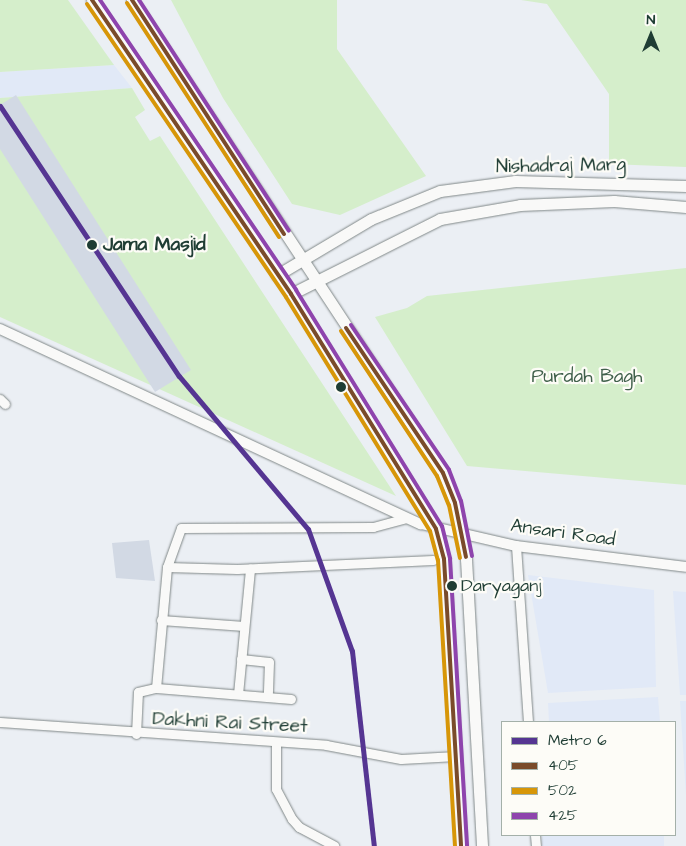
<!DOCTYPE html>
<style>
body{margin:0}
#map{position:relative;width:686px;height:846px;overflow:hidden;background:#ebeff4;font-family:"Architects Daughter",sans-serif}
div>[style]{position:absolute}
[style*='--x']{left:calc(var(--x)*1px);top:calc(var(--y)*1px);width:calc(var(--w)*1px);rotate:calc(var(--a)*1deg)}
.built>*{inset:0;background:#e1e9f7;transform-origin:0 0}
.green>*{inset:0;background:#d5eecb}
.building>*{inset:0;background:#d2d9e4}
.roads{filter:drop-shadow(0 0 1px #808888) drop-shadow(0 0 1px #808888)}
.minor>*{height:9px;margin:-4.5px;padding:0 4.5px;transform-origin:4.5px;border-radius:4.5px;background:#f9f9f8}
.tertiary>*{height:10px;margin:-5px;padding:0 5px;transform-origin:5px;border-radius:5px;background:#f9f9f8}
.secondary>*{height:11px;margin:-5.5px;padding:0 5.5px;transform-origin:5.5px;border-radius:5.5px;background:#f9f9f8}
.bus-1>*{height:4px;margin:-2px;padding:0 2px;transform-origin:2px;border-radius:2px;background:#7a4b2a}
.bus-2>*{height:4px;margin:-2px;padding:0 2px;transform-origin:2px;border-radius:2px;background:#d79608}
.bus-3>*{height:4px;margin:-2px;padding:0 2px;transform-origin:2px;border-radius:2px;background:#8e44ad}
.metro-1>*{height:5px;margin:-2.5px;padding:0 2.5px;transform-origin:2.5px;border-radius:2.5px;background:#553592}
.dots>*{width:14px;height:14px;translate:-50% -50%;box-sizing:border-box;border:2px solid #fdfcf7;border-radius:50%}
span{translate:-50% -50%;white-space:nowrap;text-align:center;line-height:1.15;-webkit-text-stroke:4.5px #fdfcf7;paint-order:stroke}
.bus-label{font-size:18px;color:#1f3d34}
.left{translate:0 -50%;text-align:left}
.street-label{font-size:19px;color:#1f3d34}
.stop-label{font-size:19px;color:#1f3d34;font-weight:700}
.park-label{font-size:19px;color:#40604b}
.legend{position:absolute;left:501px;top:721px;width:175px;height:115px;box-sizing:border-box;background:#fdfcf7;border:1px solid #a4b0a9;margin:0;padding:6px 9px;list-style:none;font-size:15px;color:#1f3d34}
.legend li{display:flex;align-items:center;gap:10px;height:25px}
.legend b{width:25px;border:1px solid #a4b0a9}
.north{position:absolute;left:626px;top:10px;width:50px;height:50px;-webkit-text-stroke:4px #fdfcf7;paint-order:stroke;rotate:0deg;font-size:14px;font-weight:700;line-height:20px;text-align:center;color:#1f3d34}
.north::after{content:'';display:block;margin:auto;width:18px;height:22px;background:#1f3d34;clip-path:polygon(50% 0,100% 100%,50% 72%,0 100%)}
</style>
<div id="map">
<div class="built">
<div style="clip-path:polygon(114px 65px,132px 88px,0 98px,0 72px)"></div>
<div style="clip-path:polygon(528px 575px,654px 590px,656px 687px,548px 693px)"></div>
<div style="clip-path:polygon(673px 591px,686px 592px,686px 695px,680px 695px)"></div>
<div style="clip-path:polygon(658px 697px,660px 722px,549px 722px,548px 703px)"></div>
<div style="clip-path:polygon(680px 701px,686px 701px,686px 795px)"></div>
<div style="left:542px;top:835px;width:122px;height:11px"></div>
</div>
<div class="green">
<div style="clip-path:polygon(0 0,68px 0,114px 65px,0 72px)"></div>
<div style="clip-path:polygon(171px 0,337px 0,337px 49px,426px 176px,340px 215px,292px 204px,223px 98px)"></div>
<div style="clip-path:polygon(521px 0,686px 0,686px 167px,609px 164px,609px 94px,547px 4px)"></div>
<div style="clip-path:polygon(132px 88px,145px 110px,135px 117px,150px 141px,160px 136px,396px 496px,0 317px,0 98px)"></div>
<div style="clip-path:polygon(686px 268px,686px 485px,467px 466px,375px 317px,407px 308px,427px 296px)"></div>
</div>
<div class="building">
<div style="clip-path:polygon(16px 95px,191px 370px,155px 392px,0 149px,0 105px)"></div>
<div style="clip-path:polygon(149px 540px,155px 581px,116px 578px,112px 543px)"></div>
</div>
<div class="roads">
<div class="minor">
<div style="--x:0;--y:399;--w:7;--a:45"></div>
<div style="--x:516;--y:546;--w:176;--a:86.1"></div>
<div style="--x:167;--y:567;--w:70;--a:1.6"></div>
<div style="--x:237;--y:569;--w:196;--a:-2.6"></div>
<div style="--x:161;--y:620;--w:83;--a:4.1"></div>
<div style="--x:241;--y:659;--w:28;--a:6"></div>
<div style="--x:269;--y:662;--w:35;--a:92"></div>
<div style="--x:238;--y:694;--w:126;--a:-84.5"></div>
<div style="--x:291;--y:699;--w:135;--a:-175.3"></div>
<div style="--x:156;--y:688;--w:121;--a:-84.8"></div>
<div style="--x:167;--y:567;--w:41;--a:-70.3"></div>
<div style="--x:181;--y:528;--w:192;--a:-0.3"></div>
<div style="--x:373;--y:527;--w:34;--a:-15"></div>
<div style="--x:0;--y:722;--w:327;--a:4"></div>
<div style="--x:326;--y:745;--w:76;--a:10.6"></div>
<div style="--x:401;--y:759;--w:55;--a:-3.1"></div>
<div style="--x:136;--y:734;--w:42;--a:-87.3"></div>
<div style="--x:138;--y:692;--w:18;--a:-13"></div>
<div style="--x:276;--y:742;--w:47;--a:90"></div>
<div style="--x:276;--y:789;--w:34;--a:62"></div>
<div style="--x:292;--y:819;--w:11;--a:49"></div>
<div style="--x:299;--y:827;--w:40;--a:28"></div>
<div style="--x:535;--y:835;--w:11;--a:85"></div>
</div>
<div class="tertiary">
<div style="--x:0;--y:329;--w:464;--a:24.9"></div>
<div style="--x:421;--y:524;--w:98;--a:13"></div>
<div style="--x:516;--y:546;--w:171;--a:7"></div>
</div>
<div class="secondary">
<div style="--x:92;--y:0;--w:355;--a:55.9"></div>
<div style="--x:291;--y:294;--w:276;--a:58.3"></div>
<div style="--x:436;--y:529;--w:31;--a:75"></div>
<div style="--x:444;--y:559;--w:288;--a:86.6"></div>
<div style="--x:132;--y:0;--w:566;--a:56.67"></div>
<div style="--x:443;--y:473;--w:32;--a:68"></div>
<div style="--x:455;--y:503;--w:57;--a:78.9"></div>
<div style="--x:466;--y:559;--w:287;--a:86.8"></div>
<div style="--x:277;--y:275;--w:109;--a:-30.8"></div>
<div style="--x:371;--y:219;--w:74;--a:-22.1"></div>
<div style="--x:440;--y:191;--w:76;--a:-7.6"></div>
<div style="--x:515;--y:181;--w:171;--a:1.7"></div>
<div style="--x:291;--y:294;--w:167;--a:-26.7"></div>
<div style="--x:440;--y:219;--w:81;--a:-9.9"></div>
<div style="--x:520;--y:205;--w:94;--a:-2.4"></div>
<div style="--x:614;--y:201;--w:72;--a:4.8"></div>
</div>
</div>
<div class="bus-1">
<div style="--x:92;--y:0;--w:355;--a:55.9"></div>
<div style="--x:291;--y:294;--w:276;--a:58.3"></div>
<div style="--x:436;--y:529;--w:31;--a:75"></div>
<div style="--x:444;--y:559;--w:288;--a:86.6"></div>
<div style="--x:132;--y:0;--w:279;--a:57"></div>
<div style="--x:346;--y:328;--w:174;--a:56.2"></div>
<div style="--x:443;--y:473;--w:32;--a:68"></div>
<div style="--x:455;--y:503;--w:55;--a:78.5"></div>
</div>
<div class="bus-2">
<div style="--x:127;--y:3;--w:279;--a:57"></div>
<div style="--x:87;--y:4;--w:354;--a:55.8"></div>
<div style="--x:286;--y:297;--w:275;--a:58.4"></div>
<div style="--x:430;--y:531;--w:30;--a:75"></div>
<div style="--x:438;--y:560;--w:287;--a:86.6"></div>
<div style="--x:341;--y:331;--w:174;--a:56.5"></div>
<div style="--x:437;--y:476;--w:31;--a:68"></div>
<div style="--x:449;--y:505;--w:54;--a:78.3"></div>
</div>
<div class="bus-3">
<div style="--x:100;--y:0;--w:350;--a:55.9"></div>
<div style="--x:296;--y:290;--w:278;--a:58.3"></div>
<div style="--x:442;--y:526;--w:34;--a:76"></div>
<div style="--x:450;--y:559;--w:288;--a:86.6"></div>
<div style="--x:139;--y:0;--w:275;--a:57"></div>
<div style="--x:351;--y:325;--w:175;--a:55.9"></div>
<div style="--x:449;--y:470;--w:33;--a:69"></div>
<div style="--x:461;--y:501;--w:56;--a:78.7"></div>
</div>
<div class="metro-1">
<div style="--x:0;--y:106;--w:324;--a:56.5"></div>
<div style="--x:179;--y:376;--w:200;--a:49.9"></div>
<div style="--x:308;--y:529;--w:130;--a:70.2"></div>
<div style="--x:352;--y:651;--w:196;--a:83.6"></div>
</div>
<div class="dots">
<div style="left:92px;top:245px;background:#1f3d34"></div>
<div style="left:341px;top:387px;background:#1f3d34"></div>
<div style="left:452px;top:586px;background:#1f3d34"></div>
</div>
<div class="bus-label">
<span class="left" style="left:461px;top:586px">Daryaganj</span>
</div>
<div class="street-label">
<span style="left:561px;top:166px;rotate:-1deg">Nishadraj Marg</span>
<span style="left:563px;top:533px;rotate:8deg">Ansari Road</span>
<span style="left:230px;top:723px;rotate:3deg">Dakhni Rai Street</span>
</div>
<div class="stop-label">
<span class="left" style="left:103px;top:245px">Jama Masjid</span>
</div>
<div class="park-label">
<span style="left:587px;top:377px">Purdah Bagh</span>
</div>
<ul class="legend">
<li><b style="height:6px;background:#553592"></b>Metro 6</li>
<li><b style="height:6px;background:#7a4b2a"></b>405</li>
<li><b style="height:6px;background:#d79608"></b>502</li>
<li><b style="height:6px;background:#8e44ad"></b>425</li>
</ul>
<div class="north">N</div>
</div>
